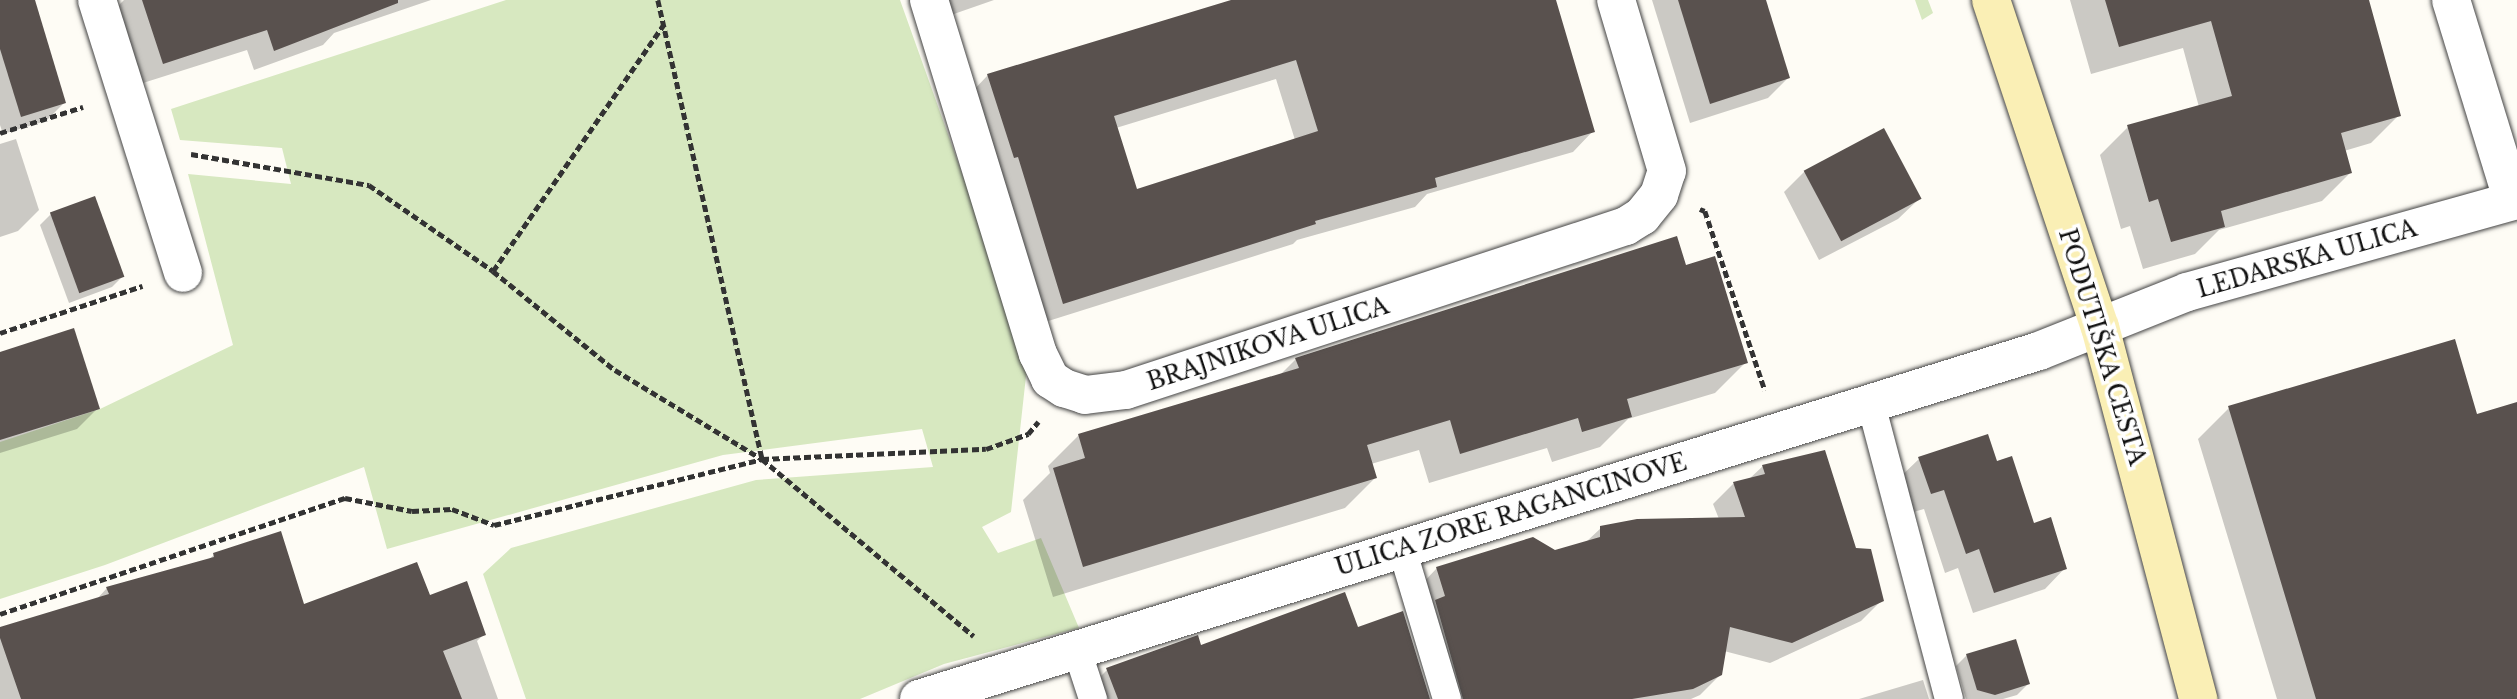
<!DOCTYPE html>
<meta charset="utf-8">
<style>
body{margin:0}
#map{position:relative;width:2517px;height:699px;overflow:hidden;background:#fefcf5;font-family:"Libre Baskerville",serif}
div>[style]{position:absolute}
[style*='--x']{left:calc(var(--x)*1px);top:calc(var(--y)*1px);width:calc(var(--w)*1px);rotate:calc(var(--a)*1deg)}
.green>*{inset:0;background:#d7e8c0}
.shadow>*{inset:0;background:#0003}
.building>*{inset:0;background:#59514e;transform-origin:0 0}
.path>*{height:4.5px;margin-top:-2.25px;transform-origin:0;background:repeating-linear-gradient(90deg,#333 0 7px,transparent 0 10.5px)}
.roads{filter:drop-shadow(0 0 2px #444) drop-shadow(0 0 2px #444)}
.lane>*{height:28px;margin:-14px;padding:0 14px;transform-origin:14px;border-radius:14px;background:#fff}
.street>*{height:38px;margin:-19px;padding:0 19px;transform-origin:19px;border-radius:19px;background:#fff}
.secondary>*{height:38px;margin:-19px;padding:0 19px;transform-origin:19px;border-radius:19px;background:#faefb5}
span{translate:-50% -50%;white-space:nowrap;text-align:center;line-height:1.15;-webkit-text-stroke:7px #fff;paint-order:stroke}
.street-label{font-size:23px;color:#111}
</style>
<div id="map">
<div class="green">
<div style="clip-path:polygon(506px 0,900px 0,1028px 358px,1011px 512px,982px 527px,998px 553px,1041px 538px,1079px 628px,944px 664px,860px 699px,526px 699px,483px 574px,511px 548px,756px 480px,933px 467px,922px 429px,723px 455px,387px 549px,364px 467px,105px 565px,0 599px,0 442px,100px 409px,233px 345px,188px 174px,291px 184px,282px 148px,180px 140px,171px 109px)"></div>
<div style="clip-path:polygon(1915px 0,1928px 0,1933px 13px,1922px 20px)"></div>
</div>
<div class="shadow">
<div style="clip-path:polygon(0 0,33px 0,64px 103px,46px 121px,3px 134px,0 125px)"></div>
<div style="clip-path:polygon(124px 0,431px 0,334px 33px,323px 45px,254px 70px,247px 50px,143px 83px,117px 7px)"></div>
<div style="clip-path:polygon(946px 0,994px 0,951px 15px)"></div>
<div style="clip-path:polygon(evenodd,1238px 0,1544px 0,1593px 131px,1573px 152px,1427px 194px,1415px 207px,1297px 240px,1293px 244px,1042px 323px,968px 96px,988px 75px,1238px 0,1276px 79px,1295px 140px,1136px 192px,1116px 128px,1276px 79px)"></div>
<div style="clip-path:polygon(1652px 0,1764px 0,1788px 78px,1768px 98px,1690px 123px)"></div>
<div style="clip-path:polygon(2070px 0,2299px 0,2399px 115px,2371px 143px,2344px 151px,2350px 173px,2322px 201px,2219px 230px,2195px 254px,2143px 269px,2130px 226px,2121px 229px,2100px 155px,2128px 127px,2199px 107px,2183px 48px,2091px 74px)"></div>
<div style="clip-path:polygon(16px 139px,39px 210px,18px 231px,0 237px,0 144px)"></div>
<div style="clip-path:polygon(1804px 172px,1919px 199px,1898px 219px,1819px 260px,1784px 192px)"></div>
<div style="clip-path:polygon(51px 214px,123px 276px,112px 287px,69px 303px,40px 225px)"></div>
<div style="clip-path:polygon(1676px 238px,1685px 267px,1746px 362px,1715px 393px,1628px 419px,1600px 447px,1552px 462px,1547px 448px,1429px 483px,1419px 450px,1371px 464px,1375px 478px,1345px 508px,1053px 597px,1023px 500px,1050px 473px,1048px 466px,1079px 435px,1279px 376px,1296px 359px)"></div>
<div style="clip-path:polygon(0 354px,98px 408px,77px 429px,0 453px)"></div>
<div style="clip-path:polygon(2517px 404px,2517px 699px,2277px 699px,2198px 439px,2229px 408px,2476px 416px)"></div>
<div style="clip-path:polygon(1919px 459px,2033px 525px,2065px 568px,2045px 589px,1973px 613px,1958px 568px,1945px 573px,1924px 509px,1910px 513px,1898px 479px)"></div>
<div style="clip-path:polygon(1763px 466px,1854px 549px,1882px 600px,1861px 621px,1770px 663px,1724px 651px,1721px 674px,1700px 695px,1691px 699px,1438px 699px,1417px 589px,1437px 568px,1555px 552px,1586px 542px,1601px 528px,1719px 519px,1713px 504px,1733px 484px,1748px 480px)"></div>
<div style="clip-path:polygon(214px 555px,303px 606px,429px 597px,484px 634px,477px 641px,498px 699px,0 699px,0 630px,96px 600px,107px 588px,208px 560px)"></div>
<div style="clip-path:polygon(1357px 629px,1428px 699px,1090px 699px,1087px 690px,1107px 670px,1200px 648px)"></div>
<div style="clip-path:polygon(1967px 655px,2028px 684px,2017px 695px,2003px 699px,1966px 699px,1956px 666px)"></div>
<div style="clip-path:polygon(1923px 680px,1929px 699px,1859px 699px)"></div>
</div>
<div class="building">
<div style="clip-path:polygon(0 0,35px 0,66px 103px,21px 117px,0 49px)"></div>
<div style="clip-path:polygon(142px 0,398px 0,398px 3px,274px 51px,267px 30px,163px 64px)"></div>
<div style="clip-path:polygon(evenodd,1231px 0,1556px 0,1595px 132px,1435px 178px,1437px 187px,1315px 221px,1316px 224px,1063px 304px,1018px 157px,1014px 158px,987px 74px,1231px 0,1296px 60px,1318px 131px,1137px 189px,1114px 116px,1296px 60px)"></div>
<div style="clip-path:polygon(1678px 0,1766px 0,1790px 78px,1710px 104px)"></div>
<div style="clip-path:polygon(2105px 0,2369px 0,2401px 116px,2341px 133px,2352px 173px,2221px 211px,2225px 227px,2171px 242px,2158px 199px,2149px 202px,2127px 125px,2232px 96px,2211px 21px,2119px 47px)"></div>
<div style="left:1884px;top:128px;width:80px;height:91px;rotate:62deg"></div>
<div style="left:95px;top:196px;width:86px;height:48px;rotate:70deg"></div>
<div style="clip-path:polygon(1677px 236px,1686px 265px,1715px 256px,1748px 363px,1627px 399px,1632px 417px,1582px 432px,1578px 418px,1460px 454px,1450px 420px,1367px 445px,1377px 478px,1083px 567px,1053px 468px,1085px 458px,1078px 434px,1299px 368px,1295px 358px)"></div>
<div style="clip-path:polygon(74px 328px,100px 409px,0 440px,0 352px)"></div>
<div style="clip-path:polygon(2455px 339px,2477px 414px,2517px 402px,2517px 699px,2316px 699px,2228px 406px)"></div>
<div style="clip-path:polygon(1988px 434px,1997px 461px,2012px 456px,2034px 523px,2051px 517px,2067px 569px,1994px 593px,1979px 549px,1966px 554px,1944px 490px,1931px 494px,1918px 457px)"></div>
<div style="clip-path:polygon(1825px 450px,1856px 548px,1871px 549px,1884px 601px,1792px 643px,1730px 627px,1722px 675px,1693px 689px,1632px 699px,1463px 699px,1435px 600px,1445px 596px,1436px 567px,1533px 537px,1555px 550px,1600px 537px,1600px 526px,1637px 519px,1745px 517px,1733px 482px,1765px 474px,1762px 465px)"></div>
<div style="clip-path:polygon(281px 531px,304px 604px,417px 562px,430px 595px,467px 581px,486px 635px,443px 651px,462px 699px,21px 699px,0 638px,0 627px,109px 594px,106px 587px,214px 557px,213px 553px)"></div>
<div style="clip-path:polygon(1345px 592px,1358px 627px,1403px 611px,1430px 699px,1118px 699px,1106px 668px,1198px 635px,1201px 645px)"></div>
<div style="clip-path:polygon(2016px 639px,2030px 684px,1995px 695px,1977px 690px,1966px 654px)"></div>
</div>
<div class="path">
<div style="--x:658;--y:0;--w:471;--a:77.2"></div>
<div style="--x:0;--y:133;--w:87;--a:-17.4"></div>
<div style="--x:191;--y:154;--w:181;--a:9.9"></div>
<div style="--x:369;--y:185;--w:151;--a:34.7"></div>
<div style="--x:493;--y:271;--w:157;--a:39.1"></div>
<div style="--x:615;--y:370;--w:172;--a:31.2"></div>
<div style="--x:762;--y:459;--w:276;--a:39.9"></div>
<div style="--x:1700;--y:209;--w:5;--a:22"></div>
<div style="--x:1705;--y:211;--w:189;--a:71.5"></div>
<div style="--x:493;--y:271;--w:300;--a:-55.3"></div>
<div style="--x:0;--y:333;--w:150;--a:-18.3"></div>
<div style="--x:0;--y:614;--w:364;--a:-18.6"></div>
<div style="--x:345;--y:498;--w:68;--a:11"></div>
<div style="--x:412;--y:511;--w:40;--a:-2.9"></div>
<div style="--x:452;--y:509;--w:45;--a:20.9"></div>
<div style="--x:494;--y:525;--w:276;--a:-13.8"></div>
<div style="--x:762;--y:459;--w:224;--a:-2.6"></div>
<div style="--x:986;--y:449;--w:45;--a:-19.7"></div>
<div style="--x:1028;--y:434;--w:16;--a:-50"></div>
</div>
<div class="roads">
<div class="lane">
<div style="--x:1871;--y:404;--w:305;--a:75.2"></div>
<div style="--x:1402;--y:549;--w:157;--a:73.3"></div>
<div style="--x:1077;--y:650;--w:52;--a:71.9"></div>
</div>
<div class="street">
<div style="--x:97;--y:0;--w:286;--a:72.5"></div>
<div style="--x:929;--y:0;--w:370;--a:72.9"></div>
<div style="--x:1038;--y:354;--w:28;--a:64"></div>
<div style="--x:1050;--y:379;--w:17;--a:33"></div>
<div style="--x:1064;--y:388;--w:22;--a:18"></div>
<div style="--x:1085;--y:395;--w:41;--a:-7"></div>
<div style="--x:1126;--y:390;--w:526;--a:-18.16"></div>
<div style="--x:1626;--y:226;--w:19;--a:-32"></div>
<div style="--x:1642;--y:216;--w:27;--a:-51"></div>
<div style="--x:1659;--y:195;--w:25;--a:-72"></div>
<div style="--x:1667;--y:171;--w:178;--a:-106.6"></div>
<div style="--x:2451;--y:0;--w:210;--a:72.9"></div>
<div style="--x:919;--y:699;--w:1173;--a:-17.26"></div>
<div style="--x:2039;--y:351;--w:159;--a:-21.7"></div>
<div style="--x:2187;--y:292;--w:343;--a:-15.6"></div>
</div>
<div class="secondary">
<div style="--x:1991;--y:0;--w:345;--a:71.6"></div>
<div style="--x:2100;--y:327;--w:385;--a:75.2"></div>
</div>
</div>
<div class="street-label">
<span style="left:2307px;top:259px;rotate:-16deg">LEDARSKA ULICA</span>
<span style="left:1268px;top:344px;rotate:-18deg">BRAJNIKOVA ULICA</span>
<span style="left:2102px;top:347px;rotate:73deg">PODUTIŠKA CESTA</span>
<span style="left:1511px;top:515px;rotate:-17deg">ULICA ZORE RAGANCINOVE</span>
</div>
</div>
